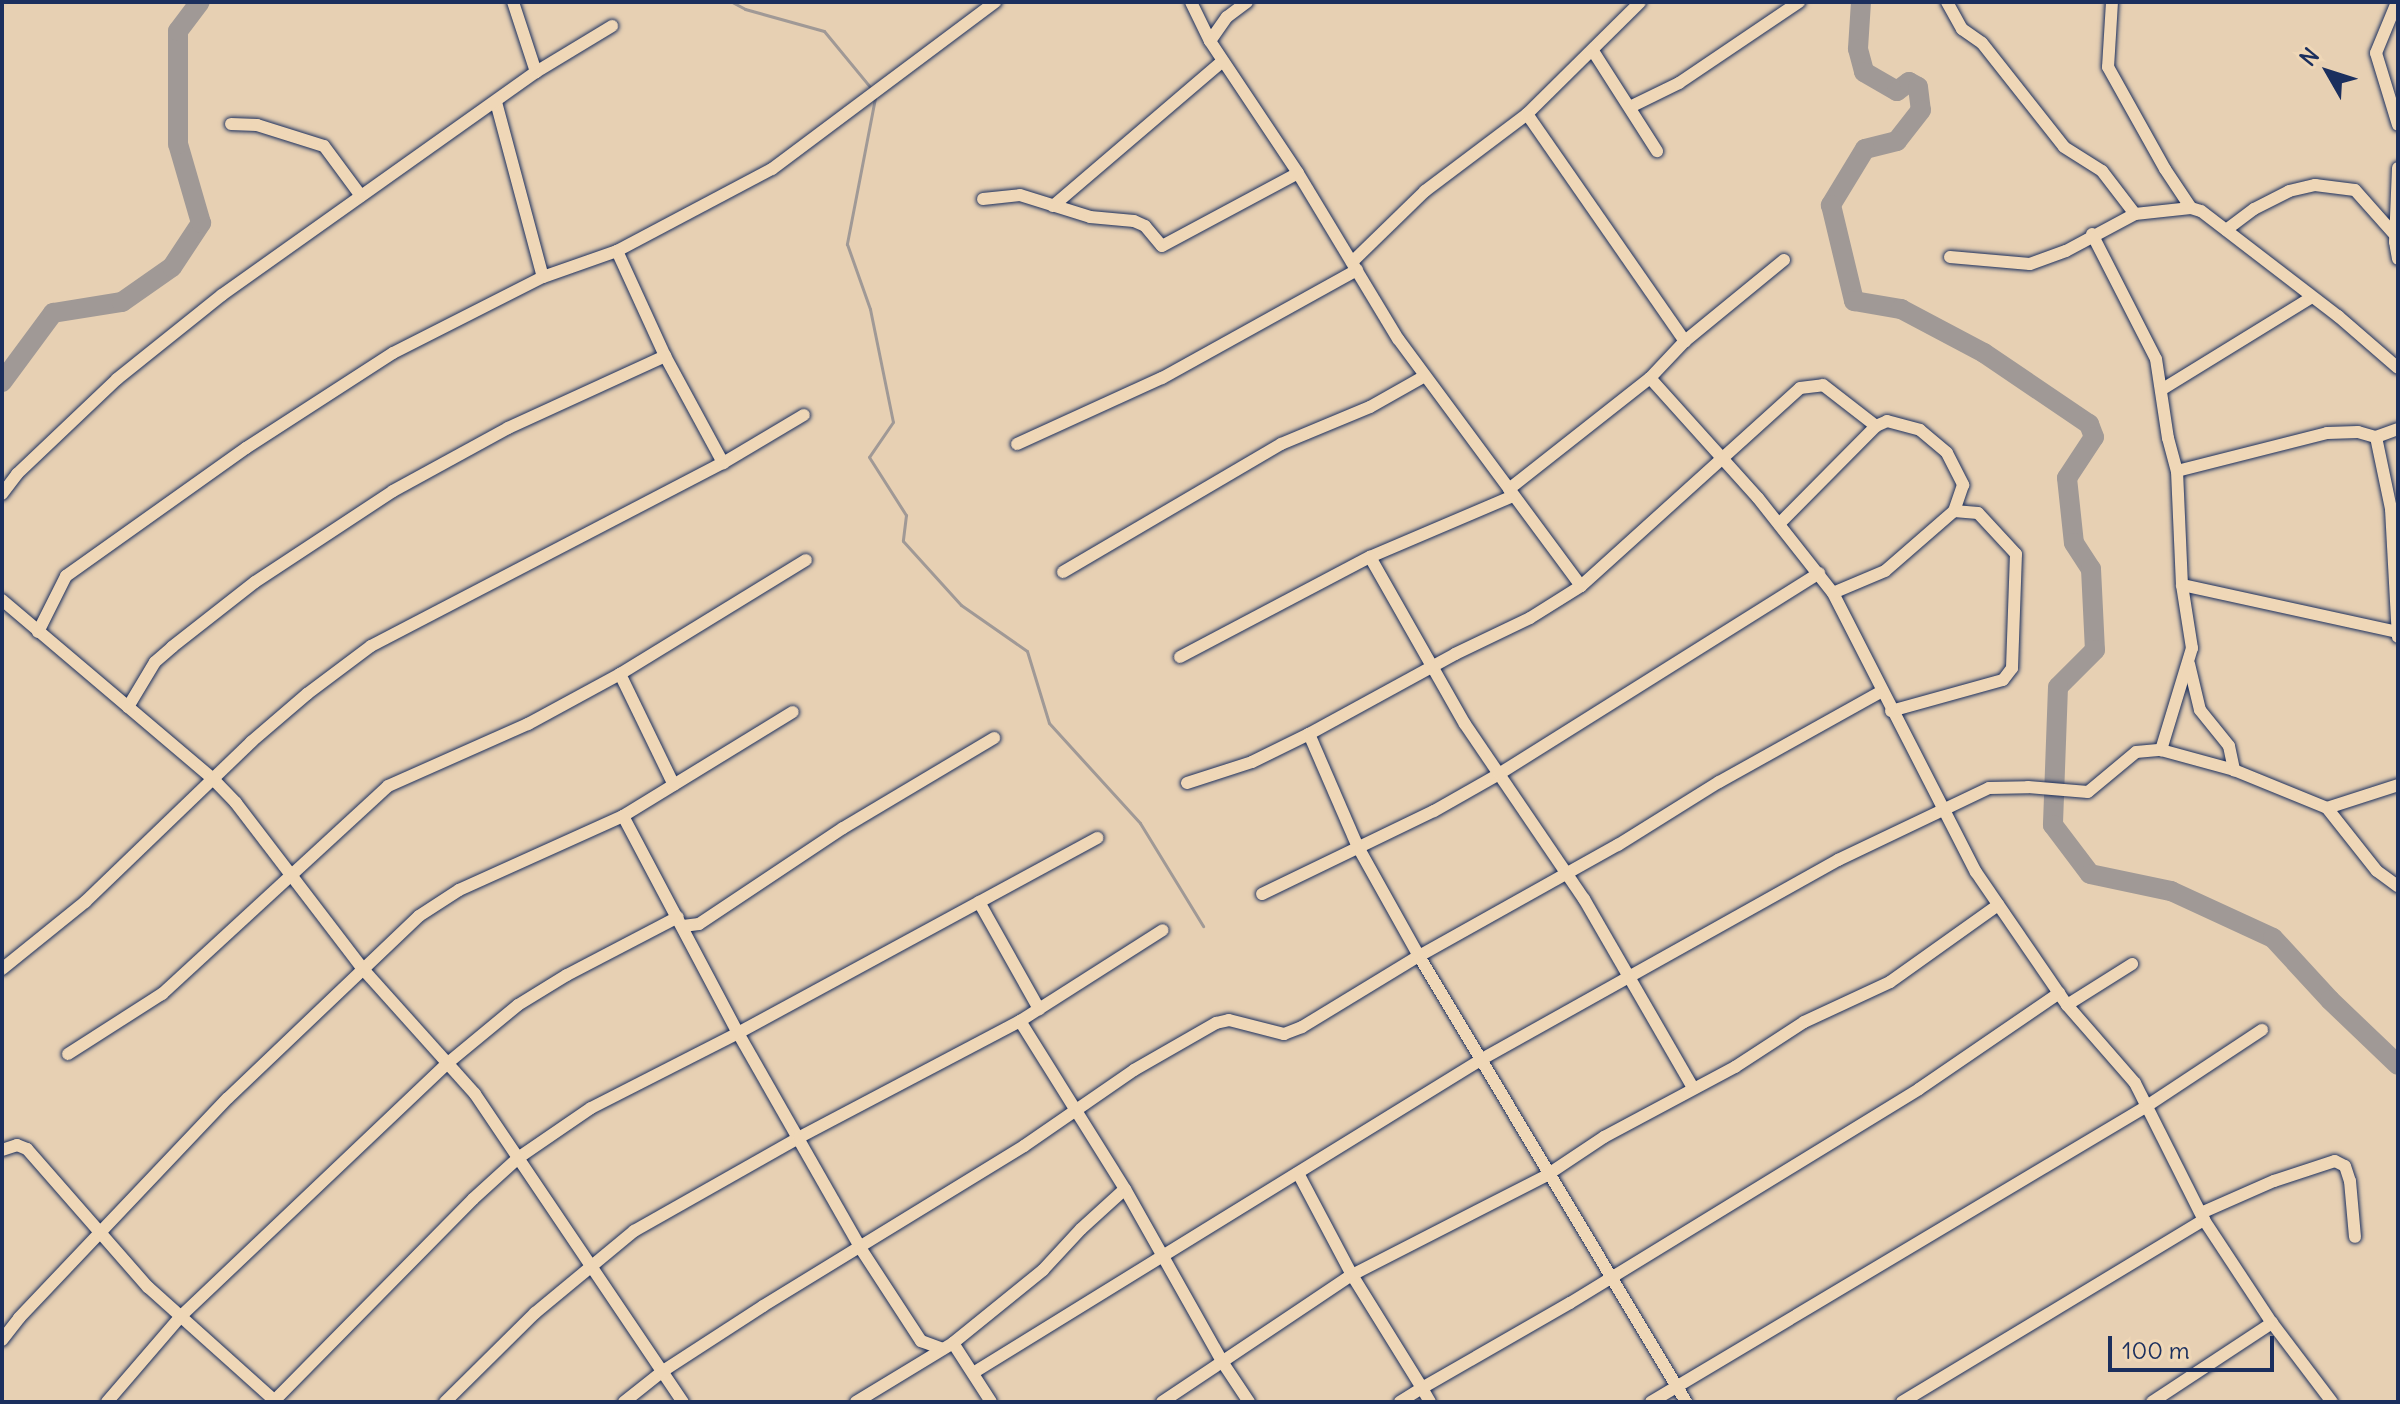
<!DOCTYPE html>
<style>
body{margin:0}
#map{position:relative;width:2400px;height:1404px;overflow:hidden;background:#e7d0b3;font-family:Delius,sans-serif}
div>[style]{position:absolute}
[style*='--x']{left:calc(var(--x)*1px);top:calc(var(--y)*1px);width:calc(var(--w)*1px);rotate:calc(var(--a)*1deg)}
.stream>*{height:3px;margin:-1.5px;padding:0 1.5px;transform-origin:1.5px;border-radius:1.5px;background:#a09996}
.river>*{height:20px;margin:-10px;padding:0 10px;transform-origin:10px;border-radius:10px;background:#a09996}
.roads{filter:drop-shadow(0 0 2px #1b2f5e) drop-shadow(0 0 2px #1b2f5e)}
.minor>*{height:12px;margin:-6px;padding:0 6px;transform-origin:6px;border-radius:6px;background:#efd7b7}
span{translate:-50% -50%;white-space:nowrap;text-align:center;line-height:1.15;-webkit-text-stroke:6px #efd7b7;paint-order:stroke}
.frame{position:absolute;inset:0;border:4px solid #1b2f5e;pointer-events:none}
.north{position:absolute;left:2288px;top:32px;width:80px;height:80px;-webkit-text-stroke:6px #efd7b7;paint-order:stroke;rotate:309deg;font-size:22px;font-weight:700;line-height:32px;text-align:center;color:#1b2f5e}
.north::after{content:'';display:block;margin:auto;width:28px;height:36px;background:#1b2f5e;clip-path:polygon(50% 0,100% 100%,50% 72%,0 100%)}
.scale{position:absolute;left:2108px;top:1336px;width:166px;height:36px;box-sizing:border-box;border:4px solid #1b2f5e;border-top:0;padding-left:10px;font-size:24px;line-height:28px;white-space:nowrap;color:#1b2f5e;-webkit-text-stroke:6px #efd7b7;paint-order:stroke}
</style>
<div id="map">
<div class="stream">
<div style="--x:732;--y:2;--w:15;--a:28"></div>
<div style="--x:745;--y:9;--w:82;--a:15.6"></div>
<div style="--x:824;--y:31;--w:74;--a:50.5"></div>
<div style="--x:875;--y:98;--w:149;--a:100.9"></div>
<div style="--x:847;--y:244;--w:69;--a:70.5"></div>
<div style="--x:870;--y:309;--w:115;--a:78.5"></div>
<div style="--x:893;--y:422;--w:42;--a:124.4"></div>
<div style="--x:869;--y:457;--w:69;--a:57.5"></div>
<div style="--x:906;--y:515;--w:26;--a:97"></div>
<div style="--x:903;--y:541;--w:86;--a:47.8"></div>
<div style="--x:961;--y:605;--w:80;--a:34.9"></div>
<div style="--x:1027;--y:651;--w:75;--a:73"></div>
<div style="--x:1049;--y:723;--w:135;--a:47.7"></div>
<div style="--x:1140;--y:823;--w:121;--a:58.5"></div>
</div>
<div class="river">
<div style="--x:1861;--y:2;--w:47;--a:93.7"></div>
<div style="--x:1858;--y:49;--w:24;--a:75"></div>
<div style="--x:1864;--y:72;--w:38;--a:30"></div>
<div style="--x:1897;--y:91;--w:15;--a:-37"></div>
<div style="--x:1909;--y:82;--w:10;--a:29"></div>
<div style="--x:1918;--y:87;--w:23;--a:83"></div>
<div style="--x:1921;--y:110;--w:39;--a:128"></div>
<div style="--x:1897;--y:141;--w:33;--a:166"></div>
<div style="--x:1865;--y:149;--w:66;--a:121.3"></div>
<div style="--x:1831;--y:205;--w:99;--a:76.5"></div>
<div style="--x:1854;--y:301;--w:48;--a:9.7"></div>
<div style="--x:1901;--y:309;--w:94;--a:27.9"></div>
<div style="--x:1984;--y:353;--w:127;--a:34.1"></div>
<div style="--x:2089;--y:424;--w:14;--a:69"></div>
<div style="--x:2094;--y:437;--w:49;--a:123.4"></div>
<div style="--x:2067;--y:478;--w:65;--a:83.9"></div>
<div style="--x:2074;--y:543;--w:31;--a:57"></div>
<div style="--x:2091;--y:569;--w:81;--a:87.2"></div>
<div style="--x:2095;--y:650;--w:52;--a:135"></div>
<div style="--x:2058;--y:687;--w:138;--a:92.1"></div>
<div style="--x:2053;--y:825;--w:61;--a:52.9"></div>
<div style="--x:2090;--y:874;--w:83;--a:11.9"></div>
<div style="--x:2171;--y:891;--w:112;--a:24.7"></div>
<div style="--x:2273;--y:938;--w:84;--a:47.4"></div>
<div style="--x:2330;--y:1000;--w:94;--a:43.7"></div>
<div style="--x:2;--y:382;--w:86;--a:-53.5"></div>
<div style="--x:53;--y:313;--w:70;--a:-9.1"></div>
<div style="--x:122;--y:302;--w:61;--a:-35"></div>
<div style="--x:172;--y:267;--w:53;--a:-56.6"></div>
<div style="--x:201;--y:223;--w:82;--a:-106.2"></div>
<div style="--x:178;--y:144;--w:113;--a:-90"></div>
<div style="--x:178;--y:31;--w:36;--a:-53"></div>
</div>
<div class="roads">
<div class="minor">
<div style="--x:513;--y:2;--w:74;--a:71.8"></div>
<div style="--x:1947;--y:2;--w:31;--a:61"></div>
<div style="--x:1962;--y:29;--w:24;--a:35"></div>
<div style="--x:1982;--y:43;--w:132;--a:51.7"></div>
<div style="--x:2064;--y:147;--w:45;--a:32.3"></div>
<div style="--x:2102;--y:171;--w:54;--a:52.5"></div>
<div style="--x:2112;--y:2;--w:65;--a:93.5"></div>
<div style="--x:2108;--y:67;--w:117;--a:60.8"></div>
<div style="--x:2165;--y:169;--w:47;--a:56.3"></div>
<div style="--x:2397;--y:2;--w:55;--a:112.4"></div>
<div style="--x:2376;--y:53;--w:75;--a:73"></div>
<div style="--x:1210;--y:41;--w:29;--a:-55"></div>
<div style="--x:1227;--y:17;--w:25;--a:-37"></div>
<div style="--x:1593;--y:51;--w:119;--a:57.4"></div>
<div style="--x:496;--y:102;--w:181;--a:75"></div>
<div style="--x:1630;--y:107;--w:55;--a:-26.1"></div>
<div style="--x:1679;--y:83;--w:145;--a:-34"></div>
<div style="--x:1527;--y:114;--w:277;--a:55.2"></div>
<div style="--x:231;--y:124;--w:26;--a:2"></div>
<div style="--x:257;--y:125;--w:70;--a:17.4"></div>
<div style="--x:324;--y:146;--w:62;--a:53.5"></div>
<div style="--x:2398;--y:168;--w:74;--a:92.3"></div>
<div style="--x:2395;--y:242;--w:17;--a:80"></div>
<div style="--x:983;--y:199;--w:37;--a:-6"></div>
<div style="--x:1020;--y:195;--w:73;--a:17.4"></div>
<div style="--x:1090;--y:217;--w:44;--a:5.2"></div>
<div style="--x:1134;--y:221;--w:12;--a:24"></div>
<div style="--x:1145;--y:226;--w:26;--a:50"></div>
<div style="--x:1162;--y:246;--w:154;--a:-28.2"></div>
<div style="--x:1053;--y:206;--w:223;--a:-40.5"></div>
<div style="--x:2226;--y:230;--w:35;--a:-37"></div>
<div style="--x:2254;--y:209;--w:39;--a:-27"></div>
<div style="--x:2289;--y:191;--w:27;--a:-13"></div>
<div style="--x:2315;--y:185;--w:40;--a:7.1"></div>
<div style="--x:2355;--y:190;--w:60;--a:48.4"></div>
<div style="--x:2092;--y:234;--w:140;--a:62.9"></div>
<div style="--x:2156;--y:359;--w:80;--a:81.4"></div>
<div style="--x:2168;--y:438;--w:34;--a:75"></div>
<div style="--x:2177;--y:471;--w:114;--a:87.5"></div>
<div style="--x:2182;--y:585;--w:64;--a:81"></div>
<div style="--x:2192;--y:648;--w:107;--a:106.9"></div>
<div style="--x:617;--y:251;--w:115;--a:65.4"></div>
<div style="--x:665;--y:356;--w:122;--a:61.5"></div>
<div style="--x:1950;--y:257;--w:80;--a:5"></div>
<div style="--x:2030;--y:264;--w:38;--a:-20"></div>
<div style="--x:2066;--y:251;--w:78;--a:-28.2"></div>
<div style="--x:2135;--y:214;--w:56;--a:-6.1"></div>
<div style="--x:2191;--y:208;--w:10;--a:17"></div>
<div style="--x:2201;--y:211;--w:173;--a:37.5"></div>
<div style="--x:2338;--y:316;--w:79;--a:40.9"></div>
<div style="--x:1352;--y:262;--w:102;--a:-44.2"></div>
<div style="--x:1425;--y:191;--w:128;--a:-37"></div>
<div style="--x:1527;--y:114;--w:159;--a:-44.7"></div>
<div style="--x:1650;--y:378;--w:161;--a:48"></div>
<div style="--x:1758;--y:498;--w:121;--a:51.7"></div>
<div style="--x:1833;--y:593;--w:314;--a:62.9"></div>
<div style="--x:1976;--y:872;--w:161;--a:55.6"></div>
<div style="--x:2067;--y:1005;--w:103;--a:48.9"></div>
<div style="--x:2135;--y:1083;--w:153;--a:63.3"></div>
<div style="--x:2204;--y:1220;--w:123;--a:56.6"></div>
<div style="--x:2272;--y:1323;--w:99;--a:52.8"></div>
<div style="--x:2161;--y:390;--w:177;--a:-31.6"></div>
<div style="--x:2376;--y:437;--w:74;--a:78.2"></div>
<div style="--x:2391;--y:509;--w:128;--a:86.9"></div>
<div style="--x:1017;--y:444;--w:159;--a:-24.5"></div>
<div style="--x:1162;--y:378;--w:223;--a:-29"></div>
<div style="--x:2177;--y:471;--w:155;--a:-14.2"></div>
<div style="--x:2327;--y:433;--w:31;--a:-2"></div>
<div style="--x:2358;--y:432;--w:19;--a:16"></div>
<div style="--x:2376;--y:437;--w:23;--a:-20"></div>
<div style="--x:1509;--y:489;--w:179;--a:-38.2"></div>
<div style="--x:1650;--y:378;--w:51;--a:-46.6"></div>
<div style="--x:1685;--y:341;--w:128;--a:-39.3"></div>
<div style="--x:2;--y:494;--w:25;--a:-53"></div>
<div style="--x:17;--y:474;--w:138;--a:-43.5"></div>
<div style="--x:117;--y:379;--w:134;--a:-38.7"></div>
<div style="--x:222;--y:295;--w:385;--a:-35.4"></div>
<div style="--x:536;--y:72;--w:89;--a:-31.2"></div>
<div style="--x:1513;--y:496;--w:155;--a:156.9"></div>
<div style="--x:1370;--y:557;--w:192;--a:60.4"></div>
<div style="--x:1465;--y:724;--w:212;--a:55.8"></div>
<div style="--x:1584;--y:899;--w:218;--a:60"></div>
<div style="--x:1779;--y:524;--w:138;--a:-45.3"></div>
<div style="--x:1876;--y:426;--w:12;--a:-24"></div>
<div style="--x:1887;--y:421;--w:34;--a:15"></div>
<div style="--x:1920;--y:430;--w:35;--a:40"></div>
<div style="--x:1947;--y:453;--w:36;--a:63"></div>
<div style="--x:1963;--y:485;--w:28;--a:109"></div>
<div style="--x:1954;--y:511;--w:91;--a:139"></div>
<div style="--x:1885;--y:571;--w:56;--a:157.1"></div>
<div style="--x:1063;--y:572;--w:253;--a:-30.4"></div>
<div style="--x:1281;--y:444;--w:96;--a:-22.6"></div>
<div style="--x:1370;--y:407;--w:61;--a:-29.5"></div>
<div style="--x:2182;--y:585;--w:221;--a:12.3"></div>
<div style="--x:1581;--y:586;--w:295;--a:-42.1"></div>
<div style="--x:1800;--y:388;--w:23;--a:-7"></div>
<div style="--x:1823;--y:385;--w:67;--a:37.7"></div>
<div style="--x:2;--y:600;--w:277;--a:40.3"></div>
<div style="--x:213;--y:779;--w:33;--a:46"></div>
<div style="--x:236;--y:803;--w:208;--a:52.6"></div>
<div style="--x:362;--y:968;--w:169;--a:48.1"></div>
<div style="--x:475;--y:1094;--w:372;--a:56"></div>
<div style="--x:38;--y:632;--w:63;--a:-63.4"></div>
<div style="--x:66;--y:576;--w:221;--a:-35.4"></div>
<div style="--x:246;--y:448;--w:175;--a:-32.9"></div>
<div style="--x:393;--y:353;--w:168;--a:-26.9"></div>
<div style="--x:543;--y:277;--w:78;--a:-19.4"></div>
<div style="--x:617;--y:251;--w:175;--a:-27.9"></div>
<div style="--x:772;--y:169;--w:279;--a:-36.8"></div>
<div style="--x:1180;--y:657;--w:215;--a:-27.8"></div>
<div style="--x:2189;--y:664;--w:47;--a:76.6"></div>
<div style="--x:2200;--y:710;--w:46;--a:51.1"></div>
<div style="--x:2229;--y:746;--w:25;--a:78"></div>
<div style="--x:620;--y:674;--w:123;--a:64.1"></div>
<div style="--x:128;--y:707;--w:52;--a:-59"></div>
<div style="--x:155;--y:662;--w:23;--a:-41"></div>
<div style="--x:172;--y:647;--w:105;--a:-38.1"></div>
<div style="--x:255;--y:582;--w:165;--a:-33.4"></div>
<div style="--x:393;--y:491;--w:131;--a:-28.7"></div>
<div style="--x:508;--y:428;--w:173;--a:-24.6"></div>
<div style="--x:1891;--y:711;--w:116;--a:-15.5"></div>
<div style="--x:2003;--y:680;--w:15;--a:-53"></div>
<div style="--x:2012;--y:668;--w:114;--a:-88"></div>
<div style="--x:2016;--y:554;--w:56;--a:-132.8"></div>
<div style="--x:1978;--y:513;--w:24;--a:-175"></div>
<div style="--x:1309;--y:734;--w:123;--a:66.6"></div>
<div style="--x:1358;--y:847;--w:125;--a:60.8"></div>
<div style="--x:1419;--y:956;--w:520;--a:59.09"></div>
<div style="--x:1187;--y:783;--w:68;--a:-17.9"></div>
<div style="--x:1252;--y:762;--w:64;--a:-26.2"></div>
<div style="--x:1309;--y:734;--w:166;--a:-28.7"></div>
<div style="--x:1455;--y:654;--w:83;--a:-25.6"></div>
<div style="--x:1530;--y:618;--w:60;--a:-32.1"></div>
<div style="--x:1581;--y:586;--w:307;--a:-126.5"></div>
<div style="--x:1398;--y:339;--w:194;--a:-121.1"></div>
<div style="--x:1298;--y:173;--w:159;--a:-123.7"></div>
<div style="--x:1210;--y:41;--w:43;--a:-116"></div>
<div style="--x:2327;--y:808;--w:80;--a:51.6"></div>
<div style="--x:2377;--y:871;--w:26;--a:36"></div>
<div style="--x:623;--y:816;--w:246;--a:62.1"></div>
<div style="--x:738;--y:1033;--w:249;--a:60.3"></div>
<div style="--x:861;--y:1249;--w:110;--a:56.9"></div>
<div style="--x:921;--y:1341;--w:23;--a:20"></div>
<div style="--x:1262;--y:894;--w:191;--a:-25.8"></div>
<div style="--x:1434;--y:811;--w:75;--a:-29.6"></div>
<div style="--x:1499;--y:774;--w:378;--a:-32.1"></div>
<div style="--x:979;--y:902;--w:123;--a:60.7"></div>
<div style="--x:683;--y:926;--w:16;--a:-7"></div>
<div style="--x:699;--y:924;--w:173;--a:-33.7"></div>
<div style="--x:843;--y:828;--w:176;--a:-30.8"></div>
<div style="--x:2;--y:969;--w:107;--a:-38.9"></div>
<div style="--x:85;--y:902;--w:231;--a:-43.9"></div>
<div style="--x:251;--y:742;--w:74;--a:-40.6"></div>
<div style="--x:307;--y:694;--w:80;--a:-36.9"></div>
<div style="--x:371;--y:646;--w:397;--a:-27.5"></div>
<div style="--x:723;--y:463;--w:94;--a:-30.7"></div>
<div style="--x:2067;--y:1005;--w:77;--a:-32.2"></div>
<div style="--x:68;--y:1054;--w:112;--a:-32.6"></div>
<div style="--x:162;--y:994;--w:307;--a:-42.6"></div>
<div style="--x:388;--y:786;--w:153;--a:-23.9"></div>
<div style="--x:528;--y:724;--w:105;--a:-28.5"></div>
<div style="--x:620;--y:674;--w:218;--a:-31.5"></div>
<div style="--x:2;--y:1150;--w:16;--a:-18"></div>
<div style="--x:17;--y:1145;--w:11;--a:22"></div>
<div style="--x:27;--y:1149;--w:184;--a:48.8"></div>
<div style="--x:148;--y:1287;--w:172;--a:41.9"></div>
<div style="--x:1298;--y:1173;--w:115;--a:62.1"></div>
<div style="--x:1352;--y:1275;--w:133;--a:58.2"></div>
<div style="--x:1422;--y:1388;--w:26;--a:148"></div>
<div style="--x:1125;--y:1189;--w:200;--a:60.6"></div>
<div style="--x:1223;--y:1363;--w:47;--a:56.3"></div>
<div style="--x:2201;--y:1213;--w:80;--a:-23.7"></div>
<div style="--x:2274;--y:1181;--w:64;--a:-18.2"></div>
<div style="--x:2335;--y:1161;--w:11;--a:27"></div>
<div style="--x:2345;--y:1166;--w:16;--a:72"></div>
<div style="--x:2350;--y:1181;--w:56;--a:84.9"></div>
<div style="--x:2;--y:1340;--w:28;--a:-52"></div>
<div style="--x:19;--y:1318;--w:303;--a:-46.5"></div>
<div style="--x:228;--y:1098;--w:264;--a:-43.6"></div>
<div style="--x:419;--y:916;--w:48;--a:-33"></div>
<div style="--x:459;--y:890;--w:180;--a:-24.3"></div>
<div style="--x:623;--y:816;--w:199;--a:-31.5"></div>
<div style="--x:953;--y:1343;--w:70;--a:57.2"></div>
<div style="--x:973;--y:1373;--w:598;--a:-31.67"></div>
<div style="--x:1482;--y:1059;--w:408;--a:-29.2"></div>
<div style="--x:1838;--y:860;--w:167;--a:-25.5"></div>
<div style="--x:1989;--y:788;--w:39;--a:-1"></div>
<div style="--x:2028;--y:787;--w:60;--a:4.8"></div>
<div style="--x:2088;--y:792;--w:62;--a:-39.8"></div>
<div style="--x:2136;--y:752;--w:25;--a:-5"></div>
<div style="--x:2161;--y:750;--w:76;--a:15.3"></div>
<div style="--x:2234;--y:770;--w:100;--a:22.2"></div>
<div style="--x:2327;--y:808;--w:75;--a:-17.9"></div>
<div style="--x:107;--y:1402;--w:112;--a:-49.3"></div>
<div style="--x:180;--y:1317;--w:371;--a:-43.5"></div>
<div style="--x:449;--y:1062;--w:89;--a:-39.6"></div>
<div style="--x:518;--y:1005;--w:57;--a:-31.5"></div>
<div style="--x:567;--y:975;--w:125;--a:-27.6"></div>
<div style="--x:273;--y:1402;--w:285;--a:-45.4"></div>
<div style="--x:473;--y:1199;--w:61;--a:-42.3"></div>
<div style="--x:518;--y:1158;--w:88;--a:-34.4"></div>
<div style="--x:591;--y:1108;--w:165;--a:-27"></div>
<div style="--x:738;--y:1033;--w:409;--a:-28.5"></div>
<div style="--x:445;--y:1402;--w:127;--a:-44.7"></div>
<div style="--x:535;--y:1313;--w:129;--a:-39.6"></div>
<div style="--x:634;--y:1231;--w:191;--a:-29.5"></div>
<div style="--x:800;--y:1137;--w:249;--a:-27.8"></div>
<div style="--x:1020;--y:1021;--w:169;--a:-32.5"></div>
<div style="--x:624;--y:1402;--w:50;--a:-38.5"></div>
<div style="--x:663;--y:1371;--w:119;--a:-33"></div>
<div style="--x:763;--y:1306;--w:306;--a:-31.5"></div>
<div style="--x:1024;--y:1146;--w:134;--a:-34.6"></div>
<div style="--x:1134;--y:1070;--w:95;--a:-29.8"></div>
<div style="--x:1216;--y:1023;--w:13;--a:-13"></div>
<div style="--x:1229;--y:1020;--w:57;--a:14.3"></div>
<div style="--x:1284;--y:1034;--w:19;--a:-21"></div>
<div style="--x:1302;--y:1027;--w:137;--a:-31.3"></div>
<div style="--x:1419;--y:956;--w:228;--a:-29.2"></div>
<div style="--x:1618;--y:845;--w:119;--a:-32"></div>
<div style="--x:1719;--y:782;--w:185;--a:-29.1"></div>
<div style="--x:856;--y:1402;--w:114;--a:-31.3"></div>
<div style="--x:953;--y:1343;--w:116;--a:-39"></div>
<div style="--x:1043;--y:1270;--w:56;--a:-47.2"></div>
<div style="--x:1081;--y:1229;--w:59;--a:-42.3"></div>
<div style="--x:1125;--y:1189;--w:198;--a:-122"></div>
<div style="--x:1162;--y:1402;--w:229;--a:-33.8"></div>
<div style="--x:1352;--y:1275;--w:219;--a:-27.1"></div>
<div style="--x:1547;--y:1175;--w:69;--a:-33.7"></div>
<div style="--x:1604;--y:1137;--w:149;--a:-28.1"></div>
<div style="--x:1735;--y:1067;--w:82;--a:-33.1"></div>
<div style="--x:1804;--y:1022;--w:95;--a:-24.9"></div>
<div style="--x:1890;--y:982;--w:133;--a:-35.5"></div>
<div style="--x:1430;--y:1402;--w:16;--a:-120"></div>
<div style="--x:1422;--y:1388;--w:171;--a:-29.9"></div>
<div style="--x:1570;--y:1303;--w:409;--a:-31.5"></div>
<div style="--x:1919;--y:1089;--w:170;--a:-34.4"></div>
<div style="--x:1651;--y:1402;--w:578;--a:-30.83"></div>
<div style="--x:2147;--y:1106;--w:138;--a:-33.5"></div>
<div style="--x:1902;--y:1402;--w:353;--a:-31.1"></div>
<div style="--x:2152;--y:1402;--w:144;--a:-33.4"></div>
</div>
</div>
<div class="frame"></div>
<div class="north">N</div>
<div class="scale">100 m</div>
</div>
